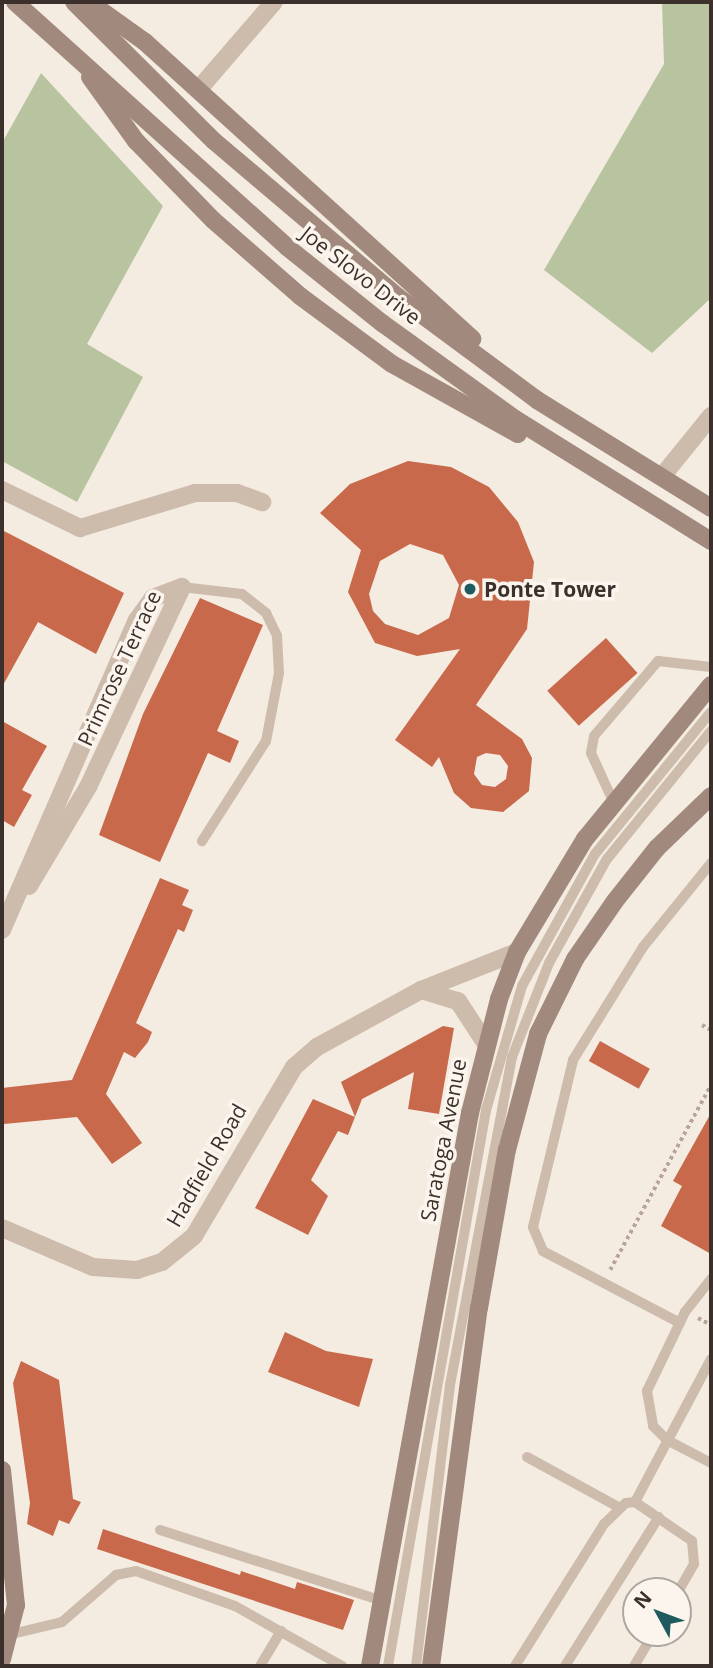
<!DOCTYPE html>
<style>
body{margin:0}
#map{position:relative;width:713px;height:1668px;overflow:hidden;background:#f4ebe1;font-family:"Open Sans",sans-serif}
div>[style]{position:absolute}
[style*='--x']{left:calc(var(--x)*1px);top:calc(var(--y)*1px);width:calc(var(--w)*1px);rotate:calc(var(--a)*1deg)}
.green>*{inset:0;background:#b8c4a0}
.building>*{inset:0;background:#c8694b;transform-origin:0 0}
.path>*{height:3.5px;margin-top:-1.75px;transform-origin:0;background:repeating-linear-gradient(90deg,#b9a596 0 3.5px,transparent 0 7px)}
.lane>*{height:10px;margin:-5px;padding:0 5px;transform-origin:5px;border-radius:5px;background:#cdbbac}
.street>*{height:18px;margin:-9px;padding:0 9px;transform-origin:9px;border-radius:9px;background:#cdbbac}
.secondary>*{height:18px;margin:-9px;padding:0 9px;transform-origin:9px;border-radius:9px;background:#a18a7d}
.dots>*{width:19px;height:19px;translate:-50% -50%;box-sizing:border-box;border:4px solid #fbf5ee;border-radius:50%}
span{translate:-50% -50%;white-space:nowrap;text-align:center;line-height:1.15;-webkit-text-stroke:7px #fbf5ee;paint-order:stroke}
.street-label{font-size:21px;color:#3b302b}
.poi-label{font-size:21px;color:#3b302b;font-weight:700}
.left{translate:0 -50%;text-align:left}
.frame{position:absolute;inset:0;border:4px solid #3b302b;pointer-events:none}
.north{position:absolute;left:622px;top:1577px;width:70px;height:70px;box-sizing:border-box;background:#fbf5ee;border:2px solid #aea6a0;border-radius:50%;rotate:311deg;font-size:19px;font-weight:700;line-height:28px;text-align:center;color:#3b302b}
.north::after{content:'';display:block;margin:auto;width:24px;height:32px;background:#1f5a5e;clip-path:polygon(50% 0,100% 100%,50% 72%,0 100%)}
</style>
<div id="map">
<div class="green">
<div style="clip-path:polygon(662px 2px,711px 2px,711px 298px,652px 353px,544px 270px,664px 64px)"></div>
<div style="clip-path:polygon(41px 73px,163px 206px,87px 344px,143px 377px,77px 502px,2px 461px,2px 143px)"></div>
</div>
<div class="building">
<div style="clip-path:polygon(evenodd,408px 461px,451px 467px,489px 487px,518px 522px,534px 562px,527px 629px,476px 705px,522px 739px,532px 758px,529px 791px,503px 812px,471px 808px,454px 793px,439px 757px,432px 767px,395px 740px,460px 649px,417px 656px,375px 643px,348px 592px,361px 550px,320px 513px,350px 484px,408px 461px,410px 544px,443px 555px,459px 585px,449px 618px,418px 635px,385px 624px,373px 611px,369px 594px,380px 561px,410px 544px,408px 461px,486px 753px,500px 755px,508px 766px,506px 779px,495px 787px,482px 785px,474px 774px,477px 757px,486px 753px)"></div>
<div style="clip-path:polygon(2px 530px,124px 593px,96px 654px,38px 622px,2px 687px)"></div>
<div style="clip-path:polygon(200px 598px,263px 625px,217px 731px,239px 741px,230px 763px,208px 753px,160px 862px,99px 835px,143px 714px)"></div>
<div style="left:606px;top:638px;width:47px;height:79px;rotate:48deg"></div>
<div style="clip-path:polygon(2px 721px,47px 746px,22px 790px,32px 795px,14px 827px,2px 820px)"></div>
<div style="clip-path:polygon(160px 878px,189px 890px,182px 905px,193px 910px,184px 932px,178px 929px,136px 1023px,152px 1032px,148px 1042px,135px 1058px,124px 1052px,106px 1094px,142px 1143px,112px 1164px,77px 1117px,4px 1124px,2px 1088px,72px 1080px)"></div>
<div style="clip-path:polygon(443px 1026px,454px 1028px,439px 1114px,408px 1109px,414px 1072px,362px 1099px,355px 1117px,341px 1082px)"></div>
<div style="left:600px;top:1041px;width:57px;height:23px;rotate:29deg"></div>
<div style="clip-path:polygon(313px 1099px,355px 1117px,348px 1135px,338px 1131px,311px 1180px,328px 1196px,308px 1235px,255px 1208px)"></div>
<div style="clip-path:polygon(711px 1113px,711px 1254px,661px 1226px,682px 1186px,673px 1181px)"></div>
<div style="clip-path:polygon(285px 1332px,326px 1351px,373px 1359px,359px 1407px,268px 1372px)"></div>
<div style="clip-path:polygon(21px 1361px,59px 1380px,73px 1499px,81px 1502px,69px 1524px,59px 1520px,53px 1536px,27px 1524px,30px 1503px,13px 1383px)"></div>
<div style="clip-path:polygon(103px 1529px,240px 1575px,241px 1571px,295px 1589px,297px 1582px,354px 1600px,343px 1630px,97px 1549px)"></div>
</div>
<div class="path">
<div style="--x:702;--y:1025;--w:10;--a:29"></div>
<div style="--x:610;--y:1270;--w:211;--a:-61.4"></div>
<div style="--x:698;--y:1318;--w:15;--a:28"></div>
</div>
<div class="lane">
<div style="--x:182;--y:587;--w:60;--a:6.7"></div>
<div style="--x:242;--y:594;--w:31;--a:38"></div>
<div style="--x:266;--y:613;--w:25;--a:64"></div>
<div style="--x:277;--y:636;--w:37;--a:87"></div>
<div style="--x:279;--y:673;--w:69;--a:100.8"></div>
<div style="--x:266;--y:741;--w:119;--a:122.6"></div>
<div style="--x:613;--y:801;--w:53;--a:-114.6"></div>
<div style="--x:591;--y:753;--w:17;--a:-80"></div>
<div style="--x:594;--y:736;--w:99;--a:-49.5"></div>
<div style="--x:658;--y:661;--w:53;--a:6.5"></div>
<div style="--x:711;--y:1279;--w:42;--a:128.2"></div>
<div style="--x:685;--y:1312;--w:88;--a:115.7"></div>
<div style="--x:647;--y:1391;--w:36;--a:80"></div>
<div style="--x:653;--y:1426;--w:20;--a:45"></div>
<div style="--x:667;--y:1440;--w:50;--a:27.6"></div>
<div style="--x:680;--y:1323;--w:155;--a:-152.3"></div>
<div style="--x:543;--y:1251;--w:26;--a:-113"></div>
<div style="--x:533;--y:1227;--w:172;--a:-76.5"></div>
<div style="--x:573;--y:1060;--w:133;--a:-58.2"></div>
<div style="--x:643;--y:947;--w:108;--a:-51"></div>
<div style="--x:527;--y:1457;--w:106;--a:28.7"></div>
<div style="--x:635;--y:1502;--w:162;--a:-62"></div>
<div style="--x:160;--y:1530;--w:237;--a:17.7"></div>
<div style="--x:12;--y:1634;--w:51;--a:-13.5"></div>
<div style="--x:62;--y:1622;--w:72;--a:-41"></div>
<div style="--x:116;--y:1575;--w:20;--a:-11"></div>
<div style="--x:136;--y:1571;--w:105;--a:19.5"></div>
<div style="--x:235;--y:1606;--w:123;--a:29.3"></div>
<div style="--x:260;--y:1666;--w:41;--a:-59"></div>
<div style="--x:388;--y:1666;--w:565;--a:-80"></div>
<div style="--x:486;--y:1110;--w:129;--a:-73.8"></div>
<div style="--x:522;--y:986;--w:151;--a:-61.1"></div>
<div style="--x:595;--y:854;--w:183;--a:-50.8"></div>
<div style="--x:416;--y:1666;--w:283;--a:-83.1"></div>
<div style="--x:450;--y:1385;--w:334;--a:-79.3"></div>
<div style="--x:512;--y:1057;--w:101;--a:-68.5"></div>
<div style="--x:549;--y:963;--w:119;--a:-60.9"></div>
<div style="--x:607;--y:859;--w:165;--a:-50.9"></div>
<div style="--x:515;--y:1666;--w:168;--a:-57.9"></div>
<div style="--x:604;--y:1524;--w:30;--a:-44"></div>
<div style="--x:626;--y:1503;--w:9;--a:-6"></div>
<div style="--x:635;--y:1502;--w:69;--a:34.4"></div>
<div style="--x:692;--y:1541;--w:23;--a:85"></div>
<div style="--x:694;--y:1564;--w:32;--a:120"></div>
<div style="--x:565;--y:1666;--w:176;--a:-57.8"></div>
<div style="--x:634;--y:1666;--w:39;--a:-59"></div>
</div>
<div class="street">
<div style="--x:198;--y:90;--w:116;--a:-49.2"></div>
<div style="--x:664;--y:474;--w:75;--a:-51"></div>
<div style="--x:2;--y:490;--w:87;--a:26"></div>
<div style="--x:80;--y:528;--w:120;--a:-16.9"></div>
<div style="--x:195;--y:493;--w:42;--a:0"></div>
<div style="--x:237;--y:493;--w:27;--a:20"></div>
<div style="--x:29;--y:886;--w:115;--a:-59.2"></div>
<div style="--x:88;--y:787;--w:221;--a:-64.8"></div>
<div style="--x:2;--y:930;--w:338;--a:-66.5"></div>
<div style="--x:137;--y:620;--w:27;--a:-54"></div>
<div style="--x:153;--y:598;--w:31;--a:-21"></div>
<div style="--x:421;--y:990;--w:39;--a:17"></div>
<div style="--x:458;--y:1001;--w:51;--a:56.9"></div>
<div style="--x:2;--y:1228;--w:99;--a:23.2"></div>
<div style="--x:93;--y:1267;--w:44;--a:3.9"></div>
<div style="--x:137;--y:1270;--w:26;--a:-18"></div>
<div style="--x:162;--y:1262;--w:41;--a:-39.1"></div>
<div style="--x:194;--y:1236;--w:196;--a:-59.4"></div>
<div style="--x:294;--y:1067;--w:30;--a:-41"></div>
<div style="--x:317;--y:1047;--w:119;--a:-28.7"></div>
<div style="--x:421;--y:990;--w:103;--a:-21.6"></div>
</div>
<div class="secondary">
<div style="--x:15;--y:2;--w:366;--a:42"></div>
<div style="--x:287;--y:247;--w:122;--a:38.7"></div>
<div style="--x:382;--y:323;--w:164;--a:35.8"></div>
<div style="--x:515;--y:419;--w:231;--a:31.9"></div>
<div style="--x:74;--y:2;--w:197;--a:44.8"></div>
<div style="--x:214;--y:141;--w:241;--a:40.3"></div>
<div style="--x:398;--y:297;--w:173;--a:36.5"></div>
<div style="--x:537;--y:400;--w:205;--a:31.8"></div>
<div style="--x:89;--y:2;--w:69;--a:35.5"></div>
<div style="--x:145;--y:42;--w:442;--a:42.2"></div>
<div style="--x:90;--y:77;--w:79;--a:54.3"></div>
<div style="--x:136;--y:141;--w:110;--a:45.7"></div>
<div style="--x:213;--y:220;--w:116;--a:41.1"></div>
<div style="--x:300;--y:296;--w:114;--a:36.5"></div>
<div style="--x:392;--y:364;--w:144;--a:29.1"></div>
<div style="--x:2;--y:1470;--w:136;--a:84.1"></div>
<div style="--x:16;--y:1605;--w:56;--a:104.5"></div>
<div style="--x:370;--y:1666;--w:562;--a:-79.75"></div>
<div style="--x:470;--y:1113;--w:118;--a:-75.7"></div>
<div style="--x:499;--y:999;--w:50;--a:-69"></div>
<div style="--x:517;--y:952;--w:132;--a:-59"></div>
<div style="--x:585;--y:839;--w:199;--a:-50.7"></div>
<div style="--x:431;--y:1666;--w:361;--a:-82.4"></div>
<div style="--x:479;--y:1308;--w:160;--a:-80"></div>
<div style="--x:507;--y:1150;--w:120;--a:-75"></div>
<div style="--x:538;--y:1034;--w:84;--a:-63.7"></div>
<div style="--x:575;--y:959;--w:70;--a:-55.4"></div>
<div style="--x:615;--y:901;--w:68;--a:-51.6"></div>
<div style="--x:657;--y:848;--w:75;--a:-43.9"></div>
</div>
<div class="dots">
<div style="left:470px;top:589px;background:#1f5a5e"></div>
</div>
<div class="street-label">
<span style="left:361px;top:275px;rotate:38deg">Joe Slovo Drive</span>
<span style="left:119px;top:668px;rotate:-65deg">Primrose Terrace</span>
<span style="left:443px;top:1140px;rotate:-79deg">Saratoga Avenue</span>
<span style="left:206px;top:1165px;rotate:-60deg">Hadfield Road</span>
</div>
<div class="poi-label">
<span class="left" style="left:484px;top:589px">Ponte Tower</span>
</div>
<div class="frame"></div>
<div class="north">N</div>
</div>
